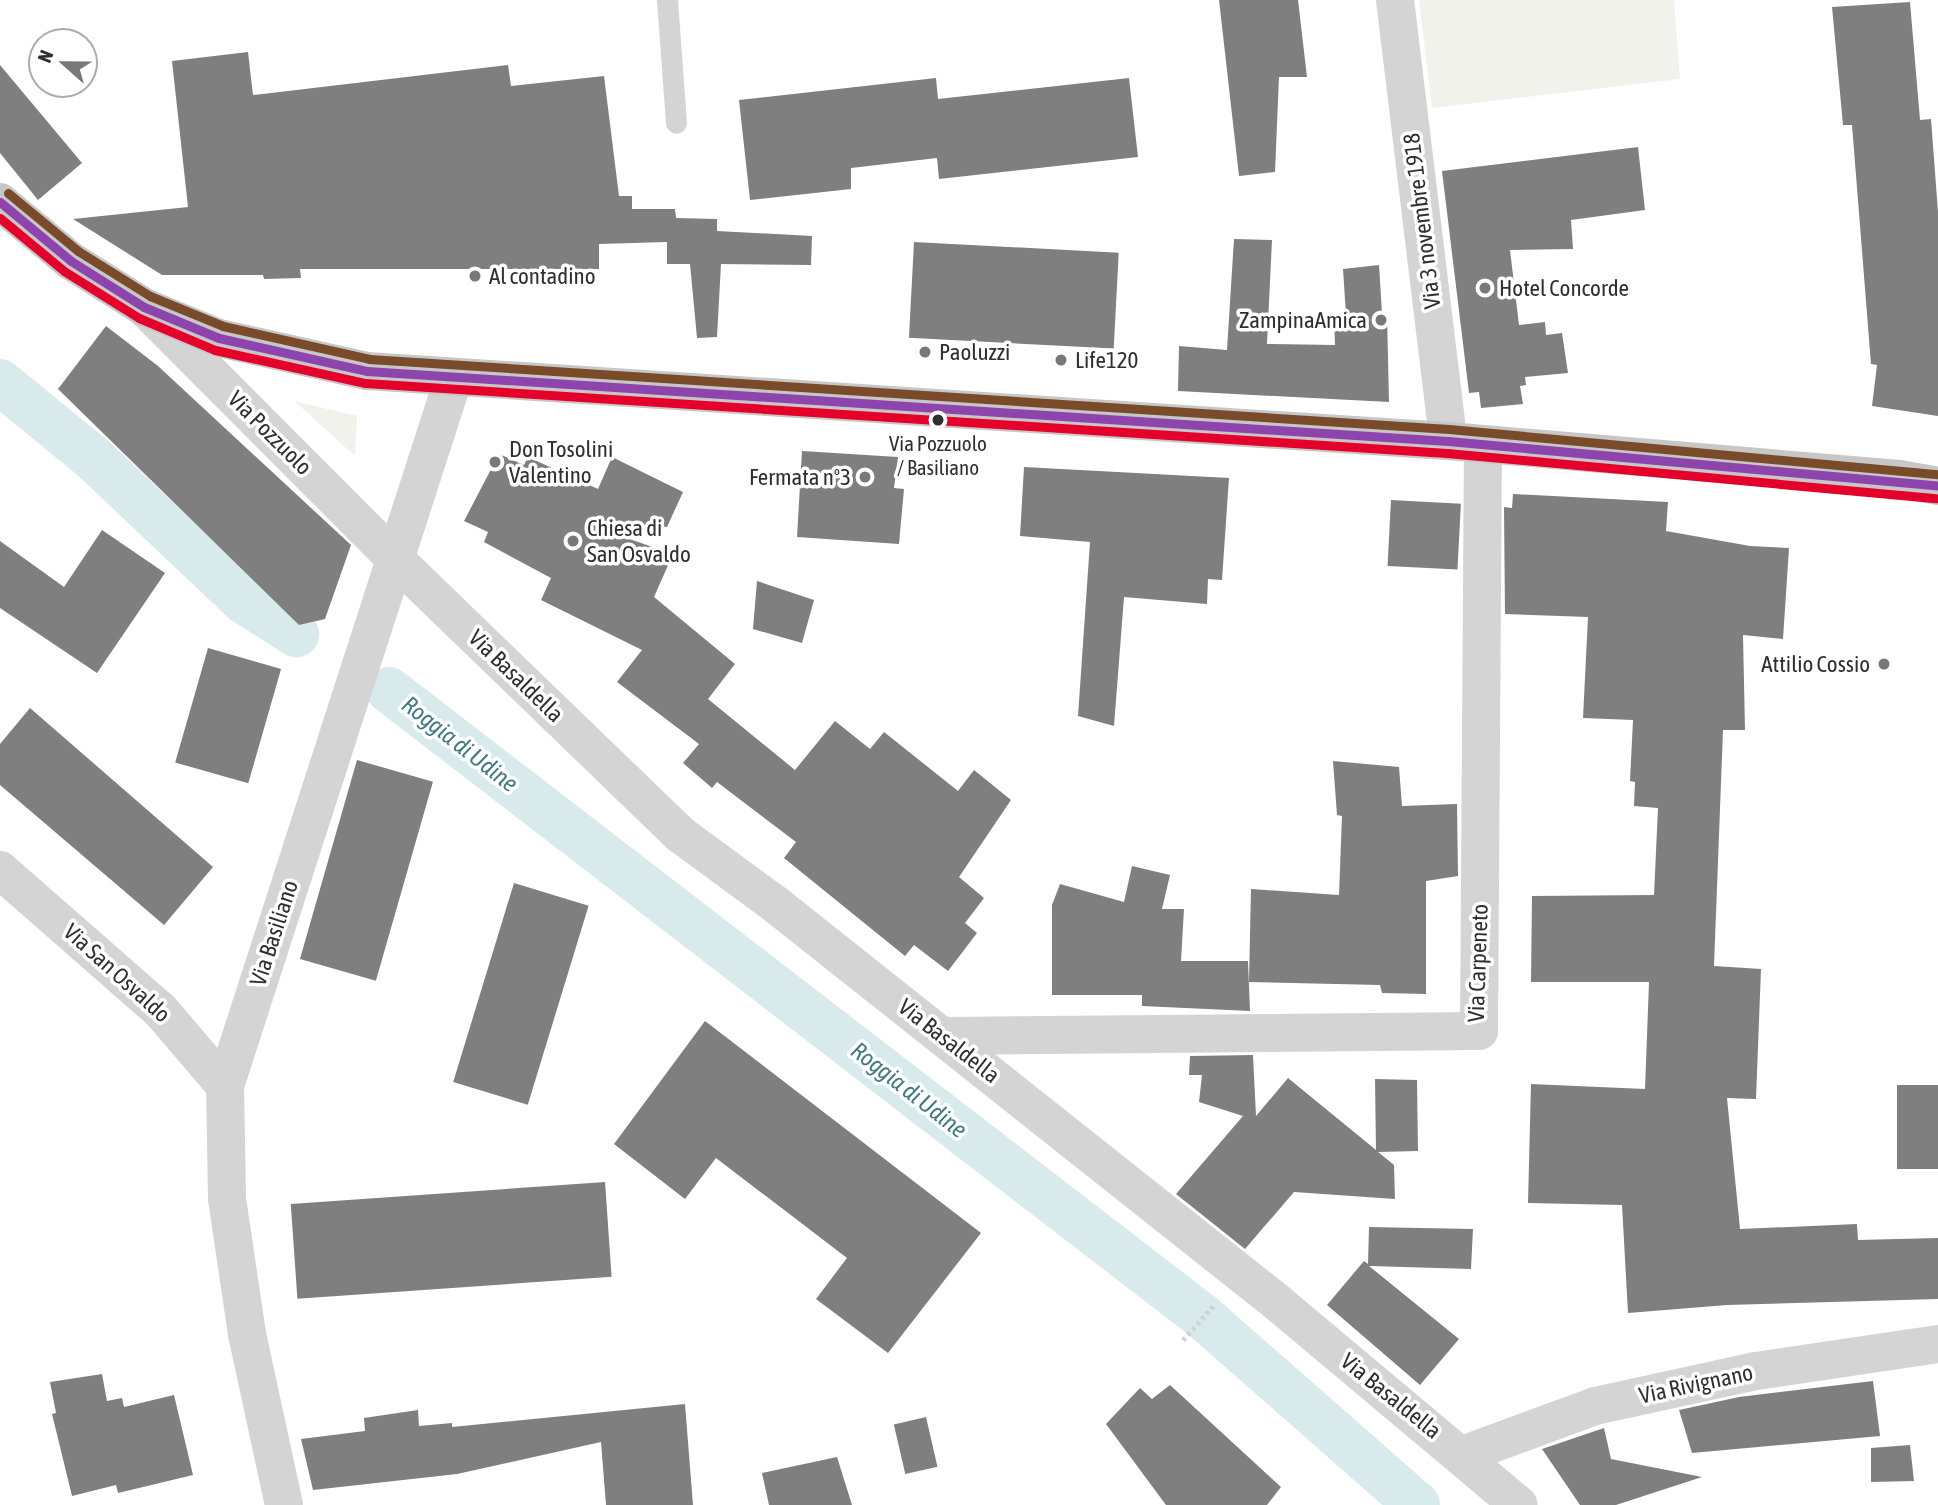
<!DOCTYPE html>
<meta charset="utf-8">
<style>
body{margin:0}
#map{position:relative;width:1938px;height:1505px;overflow:hidden;background:#fff;font-family:"Asap Condensed",sans-serif}
div>[style]{position:absolute}
[style*='--x']{left:calc(var(--x)*1px);top:calc(var(--y)*1px);width:calc(var(--w)*1px);rotate:calc(var(--a)*1deg)}
.green>*{inset:0;background:#f1f2ec}
.canal>*{height:46px;margin:-23px;padding:0 23px;transform-origin:23px;border-radius:23px;background:#d8eaec}
.building>*{inset:0;background:#7f7f7f;transform-origin:0 0}
.path>*{height:4.5px;margin-top:-2.25px;transform-origin:0;background:repeating-linear-gradient(90deg,#d2d2d2 0 3.5px,transparent 0 7px)}
.service>*{height:21px;margin:-10.5px;padding:0 10.5px;transform-origin:10.5px;border-radius:10.5px;background:#d4d4d4}
.minor>*{height:38px;margin:-19px;padding:0 19px;transform-origin:19px;border-radius:19px;background:#d4d4d4}
.tertiary>*{height:38px;margin:-19px;padding:0 19px;transform-origin:19px;border-radius:19px;background:#d4d4d4}
.primary>*{height:38px;margin:-19px;padding:0 19px;transform-origin:19px;border-radius:19px;background:#c7c7c7}
.bus-1>*{height:9px;margin:-4.5px;padding:0 4.5px;transform-origin:4.5px;border-radius:4.5px;background:#8e44ad}
.bus-2>*{height:9px;margin:-4.5px;padding:0 4.5px;transform-origin:4.5px;border-radius:4.5px;background:#e4002b}
.bus-3>*{height:9px;margin:-4.5px;padding:0 4.5px;transform-origin:4.5px;border-radius:4.5px;background:#7a4b2a}
.dots>*{width:19px;height:19px;translate:-50% -50%;box-sizing:border-box;border:4px solid #fff;border-radius:50%}
span{translate:-50% -50%;white-space:nowrap;text-align:center;line-height:1.15;-webkit-text-stroke:7px #fff;paint-order:stroke}
.bus-label{font-size:21px;color:#2f2f2f}
.street-label{font-size:23px;color:#2f2f2f}
.poi-label{font-size:23px;color:#2f2f2f}
.left{translate:0 -50%;text-align:left}
.right{translate:-100% -50%;text-align:right}
.water-label{font-size:24px;color:#447a81;font-style:italic}
.north{position:absolute;left:28px;top:28px;width:70px;height:70px;box-sizing:border-box;background:#fff;border:2px solid #acacac;border-radius:50%;rotate:291deg;font-size:19px;font-weight:700;line-height:28px;text-align:center;color:#2f2f2f}
.north::after{content:'';display:block;margin:auto;width:24px;height:32px;background:#787878;clip-path:polygon(50% 0,100% 100%,50% 72%,0 100%)}
</style>
<div id="map">
<div class="green">
<div style="clip-path:polygon(1419px 0,1674px 0,1680px 79px,1432px 108px)"></div>
<div style="clip-path:polygon(294px 401px,357px 416px,355px 456px)"></div>
</div>
<div class="canal">
<div style="--x:0;--y:382;--w:122;--a:39.3"></div>
<div style="--x:94;--y:459;--w:207;--a:43.4"></div>
<div style="--x:244;--y:601;--w:62;--a:32.4"></div>
<div style="--x:389;--y:690;--w:1026;--a:37.6"></div>
<div style="--x:1202;--y:1316;--w:286;--a:41.3"></div>
</div>
<div class="building">
<div style="clip-path:polygon(1219px 0,1298px 0,1307px 77px,1279px 77px,1275px 172px,1239px 176px)"></div>
<div style="clip-path:polygon(1910px 2px,1920px 120px,1931px 119px,1938px 212px,1938px 416px,1872px 406px,1877px 365px,1871px 364px,1852px 125px,1843px 125px,1832px 7px)"></div>
<div style="clip-path:polygon(248px 52px,253px 95px,508px 65px,511px 86px,604px 76px,619px 196px,632px 196px,632px 209px,675px 209px,676px 218px,717px 219px,717px 231px,812px 236px,811px 265px,721px 264px,717px 337px,697px 338px,690px 264px,667px 264px,667px 242px,599px 244px,599px 269px,300px 269px,301px 278px,264px 279px,263px 275px,162px 275px,73px 219px,188px 207px,172px 61px)"></div>
<div style="clip-path:polygon(0 65px,82px 163px,38px 200px,0 153px)"></div>
<div style="clip-path:polygon(936px 78px,938px 99px,1129px 78px,1138px 157px,939px 179px,937px 158px,851px 168px,851px 189px,750px 200px,739px 100px)"></div>
<div style="clip-path:polygon(1638px 147px,1645px 210px,1571px 220px,1573px 249px,1510px 250px,1519px 325px,1545px 322px,1546px 335px,1562px 333px,1568px 373px,1525px 377px,1526px 385px,1520px 386px,1523px 404px,1481px 408px,1479px 392px,1469px 393px,1442px 171px)"></div>
<div style="clip-path:polygon(1234px 239px,1272px 240px,1267px 344px,1335px 345px,1334px 317px,1346px 315px,1343px 269px,1379px 265px,1382px 313px,1387px 313px,1389px 402px,1178px 391px,1179px 346px,1227px 350px)"></div>
<div style="left:914px;top:242px;width:205px;height:96px;rotate:3deg"></div>
<div style="clip-path:polygon(106px 326px,158px 366px,351px 545px,325px 619px,299px 625px,58px 389px)"></div>
<div style="clip-path:polygon(802px 451px,898px 457px,894px 488px,904px 489px,899px 544px,797px 537px)"></div>
<div style="clip-path:polygon(499px 454px,524px 465px,528px 457px,598px 489px,612px 457px,683px 492px,667px 527px,611px 523px,609px 532px,673px 554px,654px 597px,735px 664px,708px 699px,795px 770px,835px 721px,870px 749px,884px 732px,958px 791px,974px 770px,1011px 800px,959px 877px,984px 898px,965px 923px,977px 933px,948px 971px,914px 945px,905px 956px,784px 858px,796px 842px,717px 782px,712px 788px,683px 763px,699px 744px,617px 682px,642px 650px,541px 600px,551px 578px,484px 542px,488px 532px,464px 521px)"></div>
<div style="clip-path:polygon(1024px 467px,1229px 478px,1222px 580px,1208px 579px,1207px 604px,1124px 597px,1114px 726px,1078px 716px,1090px 542px,1020px 536px)"></div>
<div style="clip-path:polygon(1513px 494px,1668px 502px,1666px 531px,1750px 546px,1789px 548px,1783px 639px,1743px 635px,1745px 730px,1723px 730px,1714px 966px,1761px 969px,1756px 1099px,1727px 1098px,1740px 1229px,1857px 1224px,1858px 1240px,1938px 1238px,1938px 1299px,1727px 1305px,1628px 1313px,1622px 1205px,1528px 1203px,1531px 1084px,1645px 1089px,1649px 982px,1531px 982px,1532px 896px,1654px 895px,1658px 808px,1634px 806px,1635px 782px,1630px 781px,1633px 720px,1583px 718px,1588px 617px,1505px 614px,1504px 507px,1512px 508px)"></div>
<div style="left:1391px;top:500px;width:70px;height:66px;rotate:3deg"></div>
<div style="clip-path:polygon(102px 530px,165px 573px,97px 673px,0 608px,0 541px,64px 587px)"></div>
<div style="clip-path:polygon(757px 581px,814px 600px,802px 643px,753px 629px)"></div>
<div style="left:208px;top:648px;width:76px;height:119px;rotate:16deg"></div>
<div style="clip-path:polygon(30px 708px,213px 867px,164px 925px,0 785px,0 744px)"></div>
<div style="left:357px;top:760px;width:79px;height:207px;rotate:16deg"></div>
<div style="clip-path:polygon(1333px 761px,1399px 767px,1402px 806px,1457px 804px,1458px 876px,1426px 881px,1426px 994px,1382px 993px,1380px 985px,1249px 982px,1251px 889px,1339px 895px,1342px 816px,1337px 815px)"></div>
<div style="clip-path:polygon(1132px 866px,1170px 875px,1162px 909px,1184px 909px,1181px 961px,1248px 961px,1250px 1011px,1142px 1006px,1142px 995px,1052px 995px,1052px 905px,1060px 884px,1124px 902px)"></div>
<div style="left:514px;top:883px;width:78px;height:208px;rotate:17deg"></div>
<div style="clip-path:polygon(705px 1021px,981px 1233px,888px 1353px,816px 1299px,847px 1258px,716px 1158px,685px 1199px,614px 1144px)"></div>
<div style="clip-path:polygon(1253px 1055px,1256px 1116px,1288px 1078px,1376px 1150px,1375px 1079px,1417px 1080px,1418px 1151px,1378px 1152px,1394px 1165px,1395px 1199px,1294px 1192px,1245px 1249px,1176px 1194px,1243px 1116px,1199px 1102px,1202px 1075px,1189px 1075px,1190px 1056px)"></div>
<div style="left:1938px;top:1085px;width:84px;height:41px;rotate:90deg"></div>
<div style="left:605px;top:1182px;width:95px;height:315px;rotate:86deg"></div>
<div style="clip-path:polygon(1369px 1227px,1473px 1229px,1471px 1269px,1369px 1266px,1459px 1339px,1420px 1385px,1327px 1305px,1364px 1261px,1368px 1264px)"></div>
<div style="clip-path:polygon(102px 1374px,107px 1401px,122px 1398px,124px 1407px,174px 1395px,193px 1475px,118px 1493px,116px 1485px,72px 1496px,52px 1414px,56px 1413px,50px 1382px)"></div>
<div style="clip-path:polygon(1873px 1381px,1880px 1436px,1692px 1453px,1679px 1410px,1739px 1397px)"></div>
<div style="clip-path:polygon(1170px 1385px,1281px 1487px,1267px 1505px,1166px 1505px,1106px 1424px,1140px 1388px,1152px 1399px)"></div>
<div style="clip-path:polygon(685px 1404px,693px 1505px,606px 1505px,601px 1442px,457px 1474px,313px 1490px,301px 1439px,365px 1431px,364px 1418px,418px 1410px,419px 1426px,452px 1423px,452px 1427px)"></div>
<div style="left:926px;top:1417px;width:51px;height:33px;rotate:77deg"></div>
<div style="clip-path:polygon(1604px 1428px,1611px 1459px,1702px 1477px,1616px 1505px,1580px 1505px,1542px 1449px)"></div>
<div style="clip-path:polygon(1910px 1445px,1914px 1481px,1871px 1482px,1871px 1448px)"></div>
<div style="clip-path:polygon(837px 1457px,852px 1505px,769px 1505px,762px 1473px)"></div>
</div>
<div class="path">
<div style="--x:1183;--y:1340;--w:48;--a:-48.4"></div>
</div>
<div class="service">
<div style="--x:667;--y:0;--w:123;--a:85.8"></div>
</div>
<div class="minor">
<div style="--x:1395;--y:0;--w:444;--a:83.1"></div>
<div style="--x:0;--y:870;--w:214;--a:41.2"></div>
<div style="--x:161;--y:1011;--w:99;--a:49.5"></div>
<div style="--x:942;--y:1036;--w:537;--a:-0.53"></div>
<div style="--x:1479;--y:1031;--w:587;--a:-89.61"></div>
<div style="--x:1462;--y:1455;--w:142;--a:-20.2"></div>
<div style="--x:1595;--y:1406;--w:165;--a:-12.3"></div>
<div style="--x:1756;--y:1371;--w:184;--a:-8.4"></div>
</div>
<div class="tertiary">
<div style="--x:144;--y:307;--w:356;--a:45.1"></div>
<div style="--x:395;--y:559;--w:397;--a:44"></div>
<div style="--x:681;--y:835;--w:117;--a:36.3"></div>
<div style="--x:775;--y:904;--w:642;--a:38.42"></div>
<div style="--x:1278;--y:1303;--w:314;--a:40"></div>
<div style="--x:284;--y:1505;--w:175;--a:-102.2"></div>
<div style="--x:247;--y:1334;--w:136;--a:-98.4"></div>
<div style="--x:227;--y:1199;--w:113;--a:-91"></div>
<div style="--x:225;--y:1086;--w:745;--a:-72.1"></div>
</div>
<div class="primary">
<div style="--x:0;--y:202;--w:92;--a:39.7"></div>
<div style="--x:71;--y:261;--w:86;--a:32.2"></div>
<div style="--x:144;--y:307;--w:81;--a:22.5"></div>
<div style="--x:219;--y:338;--w:152;--a:12.6"></div>
<div style="--x:367;--y:371;--w:1083;--a:3.71"></div>
<div style="--x:1448;--y:441;--w:453;--a:4.8"></div>
<div style="--x:1899;--y:479;--w:40;--a:10"></div>
</div>
<div class="bus-1">
<div style="--x:0;--y:202;--w:92;--a:39.7"></div>
<div style="--x:71;--y:261;--w:86;--a:32.2"></div>
<div style="--x:144;--y:307;--w:81;--a:22.5"></div>
<div style="--x:219;--y:338;--w:152;--a:12.6"></div>
<div style="--x:367;--y:371;--w:1083;--a:3.71"></div>
<div style="--x:1448;--y:441;--w:492;--a:5.2"></div>
</div>
<div class="bus-2">
<div style="--x:0;--y:218;--w:83;--a:39.6"></div>
<div style="--x:64;--y:271;--w:89;--a:32.1"></div>
<div style="--x:139;--y:318;--w:82;--a:22.8"></div>
<div style="--x:215;--y:350;--w:154;--a:12.4"></div>
<div style="--x:365;--y:383;--w:1084;--a:3.7"></div>
<div style="--x:1447;--y:453;--w:491;--a:5.3"></div>
</div>
<div class="bus-3">
<div style="--x:8;--y:193;--w:91;--a:39.6"></div>
<div style="--x:78;--y:251;--w:85;--a:32"></div>
<div style="--x:150;--y:296;--w:79;--a:22.3"></div>
<div style="--x:223;--y:326;--w:150;--a:12.7"></div>
<div style="--x:369;--y:359;--w:1082;--a:3.71"></div>
<div style="--x:1449;--y:429;--w:491;--a:5.3"></div>
</div>
<div class="dots">
<div style="left:475px;top:276px;background:#787878"></div>
<div style="left:1485px;top:288px;background:#787878"></div>
<div style="left:1381px;top:320px;background:#787878"></div>
<div style="left:925px;top:352px;background:#787878"></div>
<div style="left:1061px;top:360px;background:#787878"></div>
<div style="left:938px;top:420px;background:#2f2f2f"></div>
<div style="left:495px;top:462px;background:#787878"></div>
<div style="left:865px;top:477px;background:#787878"></div>
<div style="left:573px;top:541px;background:#787878"></div>
<div style="left:1884px;top:664px;background:#787878"></div>
</div>
<div class="bus-label">
<span style="left:938px;top:455px">Via Pozzuolo<br>/ Basiliano</span>
</div>
<div class="street-label">
<span style="left:1422px;top:221px;rotate:-97deg">Via 3 novembre 1918</span>
<span style="left:270px;top:433px;rotate:45deg">Via Pozzuolo</span>
<span style="left:516px;top:676px;rotate:44deg">Via Basaldella</span>
<span style="left:274px;top:933px;rotate:-72deg">Via Basiliano</span>
<span style="left:1478px;top:963px;rotate:-88deg">Via Carpeneto</span>
<span style="left:117px;top:973px;rotate:42deg">Via San Osvaldo</span>
<span style="left:949px;top:1041px;rotate:38deg">Via Basaldella</span>
<span style="left:1696px;top:1384px;rotate:-12deg">Via Rivignano</span>
<span style="left:1391px;top:1396px;rotate:39deg">Via Basaldella</span>
</div>
<div class="poi-label">
<span class="left" style="left:489px;top:276px">Al contadino</span>
<span class="left" style="left:1499px;top:288px">Hotel Concorde</span>
<span class="right" style="left:1367px;top:320px">ZampinaAmica</span>
<span class="left" style="left:939px;top:352px">Paoluzzi</span>
<span class="left" style="left:1075px;top:360px">Life120</span>
<span class="left" style="left:509px;top:462px">Don Tosolini<br>Valentino</span>
<span class="right" style="left:851px;top:477px">Fermata n°3</span>
<span class="left" style="left:587px;top:541px">Chiesa di<br>San Osvaldo</span>
<span class="right" style="left:1870px;top:664px">Attilio Cossio</span>
</div>
<div class="water-label">
<span style="left:460px;top:744px;rotate:38deg">Roggia di Udine</span>
<span style="left:909px;top:1090px;rotate:38deg">Roggia di Udine</span>
</div>
<div class="north">N</div>
</div>
